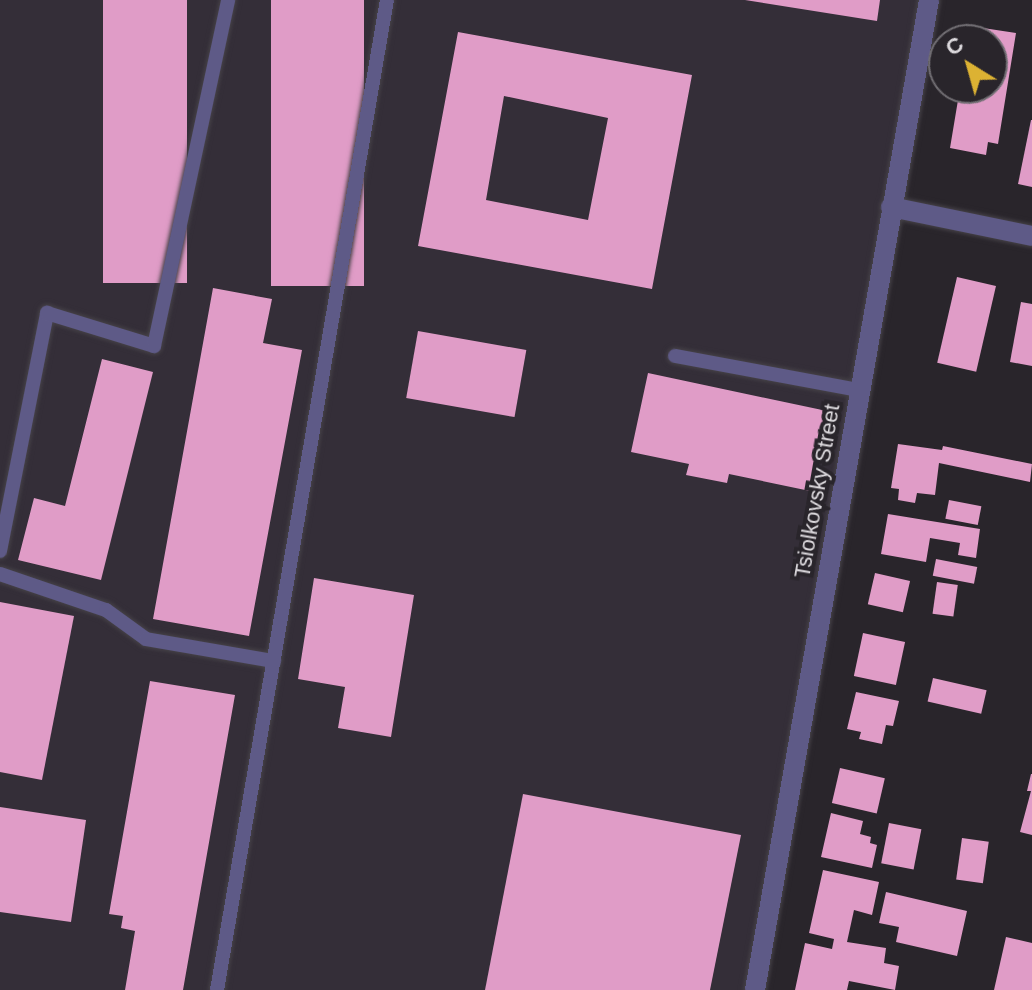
<!DOCTYPE html>
<meta charset="utf-8">
<style>
body{margin:0}
#map{position:relative;width:1032px;height:990px;overflow:hidden;background:#29252b;font-family:Arial,sans-serif}
div>[style]{position:absolute}
[style*='--x']{left:calc(var(--x)*1px);top:calc(var(--y)*1px);width:calc(var(--w)*1px);rotate:calc(var(--a)*1deg)}
.built>*{inset:0;background:#342e38}
.building>*{inset:0;background:#e09cc7;transform-origin:0 0}
.roads{filter:drop-shadow(0 0 2px #464248) drop-shadow(0 0 2px #464248)}
.service>*{height:14px;margin:-7px;padding:0 7px;transform-origin:7px;border-radius:7px;background:#5e5a87}
.minor>*{height:20px;margin:-10px;padding:0 10px;transform-origin:10px;border-radius:10px;background:#5e5a87}
span{translate:-50% -50%;white-space:nowrap;text-align:center;line-height:1.15;-webkit-text-stroke:8px #29252b;paint-order:stroke}
.street-label{font-size:22px;color:#dedbdf}
.north{position:absolute;left:928px;top:24px;width:80px;height:80px;box-sizing:border-box;background:#29252b;border:2px solid #716e73;border-radius:50%;rotate:323deg;font-size:22px;font-weight:700;line-height:32px;text-align:center;color:#dedbdf}
.north::after{content:'';display:block;margin:auto;width:28px;height:36px;background:#dcb233;clip-path:polygon(50% 0,100% 100%,50% 72%,0 100%)}
</style>
<div id="map">
<div class="built">
<div style="clip-path:polygon(0 0,929px 0,755px 990px,0 990px)"></div>
</div>
<div class="building">
<div style="left:103px;top:0;width:84px;height:283px"></div>
<div style="left:271px;top:0;width:93px;height:286px"></div>
<div style="clip-path:polygon(745px 0,880px 0,877px 21px)"></div>
<div style="clip-path:polygon(970px 26px,1016px 33px,998px 144px,988px 142px,986px 155px,950px 148px,960px 88px,992px 88px,992px 40px,968px 40px)"></div>
<div style="clip-path:polygon(evenodd,458px 32px,692px 75px,652px 289px,418px 246px,458px 32px,504px 96px,608px 118px,588px 220px,486px 200px,504px 96px)"></div>
<div style="clip-path:polygon(1031px 120px,1032px 120px,1032px 187px,1018px 184px)"></div>
<div style="left:957px;top:277px;width:40px;height:88px;rotate:13deg"></div>
<div style="clip-path:polygon(213px 288px,272px 299px,263px 343px,302px 350px,249px 636px,153px 619px)"></div>
<div style="clip-path:polygon(1021px 302px,1032px 304px,1032px 366px,1010px 362px)"></div>
<div style="left:418px;top:331px;width:110px;height:68px;rotate:10deg"></div>
<div style="clip-path:polygon(102px 359px,153px 372px,101px 580px,18px 560px,34px 498px,65px 506px)"></div>
<div style="clip-path:polygon(648px 373px,827px 411px,810px 491px,729px 474px,727px 483px,686px 475px,689px 464px,631px 452px)"></div>
<div style="clip-path:polygon(898px 444px,942px 450px,943px 446px,1032px 464px,1030px 482px,939px 463px,935px 495px,917px 493px,915px 503px,898px 500px,899px 489px,891px 488px)"></div>
<div style="left:949px;top:500px;width:33px;height:19px;rotate:11deg"></div>
<div style="clip-path:polygon(888px 514px,980px 529px,976px 558px,958px 555px,960px 543px,930px 538px,926px 562px,881px 554px)"></div>
<div style="left:936px;top:559px;width:42px;height:17px;rotate:11deg"></div>
<div style="left:875px;top:573px;width:36px;height:32px;rotate:13deg"></div>
<div style="clip-path:polygon(314px 578px,414px 595px,391px 737px,338px 728px,345px 687px,298px 679px)"></div>
<div style="left:937px;top:582px;width:21px;height:32px;rotate:8deg"></div>
<div style="clip-path:polygon(0 602px,74px 616px,42px 780px,0 772px)"></div>
<div style="left:863px;top:633px;width:43px;height:44px;rotate:12deg"></div>
<div style="left:933px;top:678px;width:55px;height:24px;rotate:13deg"></div>
<div style="clip-path:polygon(150px 681px,235px 695px,183px 990px,125px 990px,135px 931px,121px 928px,123px 916px,109px 914px)"></div>
<div style="clip-path:polygon(856px 692px,899px 701px,893px 726px,886px 725px,882px 744px,859px 739px,861px 732px,847px 729px)"></div>
<div style="left:840px;top:768px;width:46px;height:36px;rotate:13deg"></div>
<div style="clip-path:polygon(1031px 774px,1032px 774px,1032px 835px,1020px 832px,1031px 791px,1027px 791px)"></div>
<div style="clip-path:polygon(523px 794px,741px 835px,710px 990px,485px 990px)"></div>
<div style="clip-path:polygon(0 807px,86px 820px,71px 922px,0 912px)"></div>
<div style="clip-path:polygon(831px 813px,863px 821px,860px 834px,871px 837px,870px 843px,877px 845px,872px 868px,821px 857px)"></div>
<div style="left:889px;top:823px;width:33px;height:41px;rotate:11deg"></div>
<div style="left:962px;top:838px;width:27px;height:42px;rotate:8deg"></div>
<div style="clip-path:polygon(823px 870px,879px 882px,872px 915px,854px 910px,847px 942px,886px 948px,884px 963px,899px 966px,895px 990px,849px 981px,847px 990px,795px 990px,805px 943px,832px 949px,834px 939px,809px 933px)"></div>
<div style="clip-path:polygon(886px 892px,967px 911px,957px 956px,896px 942px,899px 927px,879px 923px)"></div>
<div style="clip-path:polygon(1006px 937px,1032px 943px,1032px 990px,994px 990px)"></div>
</div>
<div class="roads">
<div class="service">
<div style="--x:675;--y:356;--w:187;--a:10.5"></div>
<div style="--x:0;--y:551;--w:243;--a:-78.8"></div>
<div style="--x:47;--y:313;--w:112;--a:17.1"></div>
<div style="--x:154;--y:346;--w:354;--a:-77.9"></div>
<div style="--x:0;--y:574;--w:112;--a:18.8"></div>
<div style="--x:106;--y:610;--w:49;--a:35.9"></div>
<div style="--x:146;--y:639;--w:130;--a:9.8"></div>
<div style="--x:217;--y:990;--w:1004;--a:-80.26"></div>
</div>
<div class="minor">
<div style="--x:891;--y:207;--w:144;--a:11.6"></div>
<div style="--x:755;--y:990;--w:1005;--a:-80.03"></div>
</div>
</div>
<div class="street-label">
<span style="left:817px;top:491px;rotate:-80deg">Tsiolkovsky Street</span>
</div>
<div class="north">С</div>
</div>
